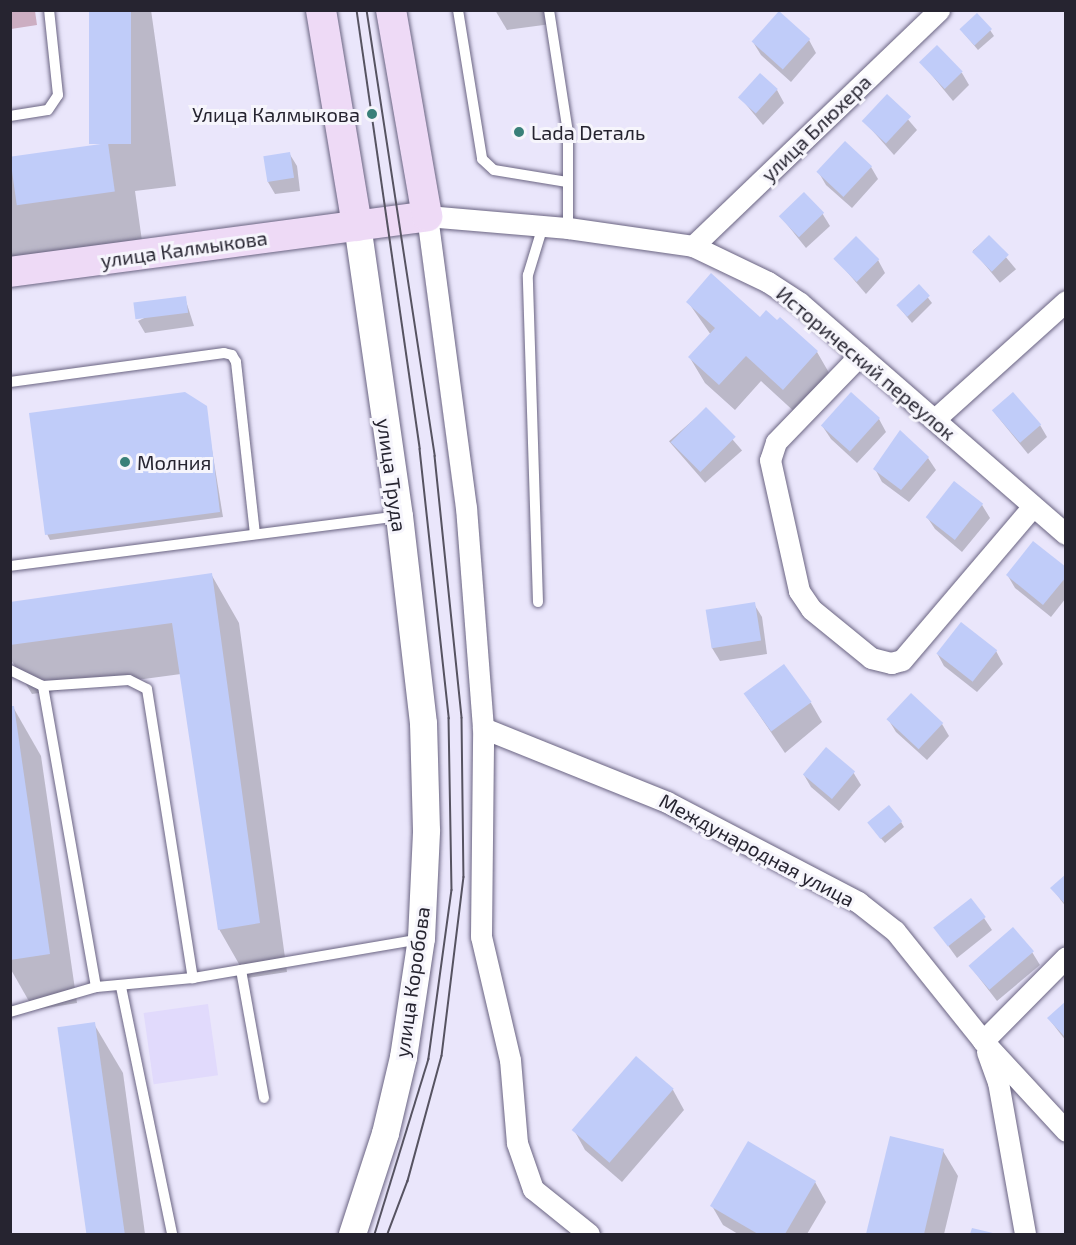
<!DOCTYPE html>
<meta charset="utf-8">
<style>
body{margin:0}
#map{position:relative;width:1076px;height:1245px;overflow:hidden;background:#eae6fb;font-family:"Exo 2",sans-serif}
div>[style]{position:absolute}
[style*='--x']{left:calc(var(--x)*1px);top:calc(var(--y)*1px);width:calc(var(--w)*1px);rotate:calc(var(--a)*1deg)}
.built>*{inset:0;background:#e1dafc;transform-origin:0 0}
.green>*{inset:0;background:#ccaec2}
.shadow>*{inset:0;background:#0003;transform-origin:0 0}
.building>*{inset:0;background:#c0ccf9;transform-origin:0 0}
.roads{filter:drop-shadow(0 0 2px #6a6482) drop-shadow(0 0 2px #6a6482)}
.service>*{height:10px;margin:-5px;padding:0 5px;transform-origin:5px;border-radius:5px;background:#fff}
.minor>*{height:21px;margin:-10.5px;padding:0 10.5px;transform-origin:10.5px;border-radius:10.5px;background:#fff}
.tertiary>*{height:27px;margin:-13.5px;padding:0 13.5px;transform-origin:13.5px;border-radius:13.5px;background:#fff}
.secondary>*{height:30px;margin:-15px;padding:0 15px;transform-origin:15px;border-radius:15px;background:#eedaf6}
.tram>*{height:1.5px;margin:-0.75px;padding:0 0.75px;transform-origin:0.75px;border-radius:0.75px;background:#565361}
.dots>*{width:16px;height:16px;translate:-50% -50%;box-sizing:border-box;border:3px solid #f6f5fc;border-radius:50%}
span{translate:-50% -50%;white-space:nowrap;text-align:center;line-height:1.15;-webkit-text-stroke:6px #f6f5fc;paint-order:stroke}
.poi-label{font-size:20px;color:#262430}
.right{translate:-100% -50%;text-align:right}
.left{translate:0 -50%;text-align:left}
.street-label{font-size:20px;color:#262430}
.frame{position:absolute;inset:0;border:12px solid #262430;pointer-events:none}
</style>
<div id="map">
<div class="built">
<div style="left:208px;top:1004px;width:72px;height:65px;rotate:82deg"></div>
</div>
<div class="green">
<div style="clip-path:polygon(10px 11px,35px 11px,37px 25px,11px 29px)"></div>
</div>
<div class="shadow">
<div style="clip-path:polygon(91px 10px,151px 10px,176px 186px,135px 191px,142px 241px,10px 259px,10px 159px,109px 144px)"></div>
<div style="clip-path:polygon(495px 10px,549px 10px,551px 24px,507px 30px)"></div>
<div style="clip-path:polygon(961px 30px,990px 30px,994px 36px,978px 50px)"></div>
<div style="clip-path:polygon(809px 40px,816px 53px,791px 82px,761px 55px,753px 42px)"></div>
<div style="clip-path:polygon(921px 62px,962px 73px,969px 85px,953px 101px)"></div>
<div style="clip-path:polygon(777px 90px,784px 103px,763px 125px,739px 96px)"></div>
<div style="clip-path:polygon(888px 96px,917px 130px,894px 155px,864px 121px)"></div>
<div style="clip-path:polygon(289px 153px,297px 166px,300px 191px,275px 194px,268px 182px)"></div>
<div style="clip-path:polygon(871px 167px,878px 179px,852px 208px,826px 185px,819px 173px)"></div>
<div style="clip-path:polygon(822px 213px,830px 226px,806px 248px,781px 217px)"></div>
<div style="left:989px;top:237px;width:42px;height:21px;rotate:50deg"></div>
<div style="clip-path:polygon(836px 259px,878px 260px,885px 273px,866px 294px)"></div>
<div style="clip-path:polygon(919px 286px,932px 303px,912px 323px,898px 306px)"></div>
<div style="clip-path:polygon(185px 298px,194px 326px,145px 333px,138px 321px)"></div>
<div style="clip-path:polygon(688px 302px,760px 319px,777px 322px,781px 319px,817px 352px,832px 378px,798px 415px,761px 381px,735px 410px,705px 383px,690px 358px,711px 335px)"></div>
<div style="clip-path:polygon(851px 394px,879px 419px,886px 432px,857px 463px,831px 439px,823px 427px)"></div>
<div style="clip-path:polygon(205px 407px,223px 517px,50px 540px,47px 534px)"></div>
<div style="left:706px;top:409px;width:55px;height:49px;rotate:49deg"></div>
<div style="clip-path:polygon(993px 411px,1040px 425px,1047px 437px,1028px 454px)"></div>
<div style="clip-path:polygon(928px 458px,936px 470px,909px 502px,882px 482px,875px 469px)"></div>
<div style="clip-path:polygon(982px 505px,990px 518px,962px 552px,935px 529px,927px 517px)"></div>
<div style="clip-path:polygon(1066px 569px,1066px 598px,1051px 617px,1015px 588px,1008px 576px)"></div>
<div style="clip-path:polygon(211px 574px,239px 623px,287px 972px,247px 978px,219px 929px,181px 674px,32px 694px,10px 658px,10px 603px)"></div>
<div style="clip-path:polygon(754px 604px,762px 617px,767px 654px,720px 661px,712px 648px,707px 611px)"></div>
<div style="clip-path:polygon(996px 651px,1003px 664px,977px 692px,944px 666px,937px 653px)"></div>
<div style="clip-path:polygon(747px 697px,811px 703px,822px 722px,785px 753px)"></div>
<div style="clip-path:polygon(13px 707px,41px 756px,77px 1003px,34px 1010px,10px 968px)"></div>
<div style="clip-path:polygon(888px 719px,942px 724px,949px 736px,927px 760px,896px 732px)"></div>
<div style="clip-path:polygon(853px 772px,861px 785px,839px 811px,811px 787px,804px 775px)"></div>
<div style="clip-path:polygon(901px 822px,904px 827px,885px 843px,874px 830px)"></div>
<div style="clip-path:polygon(1066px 876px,1066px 907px,1052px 888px)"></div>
<div style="clip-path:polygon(984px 918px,992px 930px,957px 958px,936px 929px)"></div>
<div style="clip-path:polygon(1032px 952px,1040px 965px,997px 1001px,970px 966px)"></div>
<div style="clip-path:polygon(1066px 1003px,1066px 1041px,1049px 1019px)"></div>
<div style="clip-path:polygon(94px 1024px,123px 1073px,145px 1234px,89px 1234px,59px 1029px)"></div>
<div style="clip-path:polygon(636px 1058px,673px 1090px,684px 1110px,622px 1182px,585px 1150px,574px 1130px)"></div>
<div style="clip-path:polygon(891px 1138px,943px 1151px,958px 1176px,944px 1234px,868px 1234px)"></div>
<div style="clip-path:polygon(815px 1182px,826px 1202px,807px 1234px,738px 1234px,723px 1225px,712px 1206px)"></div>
</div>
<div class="building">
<div style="left:89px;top:10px;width:42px;height:134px"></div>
<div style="left:779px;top:11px;width:42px;height:41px;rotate:42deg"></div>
<div style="left:977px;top:13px;width:22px;height:24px;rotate:47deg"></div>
<div style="left:937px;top:45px;width:37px;height:25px;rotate:46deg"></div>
<div style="left:760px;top:73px;width:24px;height:33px;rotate:42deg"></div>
<div style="left:887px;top:94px;width:33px;height:37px;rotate:43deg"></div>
<div style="left:845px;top:141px;width:37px;height:42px;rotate:43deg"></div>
<div style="left:108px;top:143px;width:49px;height:99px;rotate:82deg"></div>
<div style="left:290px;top:152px;width:26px;height:27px;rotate:81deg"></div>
<div style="left:804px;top:192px;width:29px;height:35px;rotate:46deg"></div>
<div style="left:989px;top:235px;width:28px;height:24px;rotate:45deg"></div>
<div style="left:856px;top:236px;width:33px;height:32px;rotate:45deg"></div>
<div style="clip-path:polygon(711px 273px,760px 317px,766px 310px,777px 320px,780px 317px,818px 351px,783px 390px,746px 356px,719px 385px,688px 357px,715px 328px,686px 302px)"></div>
<div style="left:919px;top:284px;width:16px;height:31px;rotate:47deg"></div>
<div style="left:186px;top:296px;width:17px;height:53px;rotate:83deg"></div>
<div style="clip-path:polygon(185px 392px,207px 406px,220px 512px,45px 535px,29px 413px)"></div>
<div style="left:851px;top:392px;width:39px;height:45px;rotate:42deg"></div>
<div style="left:1013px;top:392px;width:43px;height:28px;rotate:49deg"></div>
<div style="left:706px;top:407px;width:42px;height:50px;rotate:45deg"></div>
<div style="clip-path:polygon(900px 430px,929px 457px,901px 490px,873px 469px)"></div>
<div style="left:954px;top:481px;width:37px;height:46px;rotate:38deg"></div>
<div style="clip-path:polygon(1033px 541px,1066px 567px,1066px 577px,1043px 605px,1006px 575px)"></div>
<div style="clip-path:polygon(212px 573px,260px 923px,218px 930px,172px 623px,10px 645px,10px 602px)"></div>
<div style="left:755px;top:602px;width:39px;height:50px;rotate:81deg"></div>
<div style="left:961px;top:622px;width:46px;height:40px;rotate:38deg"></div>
<div style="left:784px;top:664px;width:47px;height:50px;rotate:54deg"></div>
<div style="left:911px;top:693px;width:44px;height:36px;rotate:43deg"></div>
<div style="clip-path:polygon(10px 706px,14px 706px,50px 954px,10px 960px)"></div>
<div style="left:826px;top:747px;width:38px;height:36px;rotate:40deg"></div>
<div style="left:889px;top:805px;width:21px;height:28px;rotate:51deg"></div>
<div style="clip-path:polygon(1066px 874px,1066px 905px,1050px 888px)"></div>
<div style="left:971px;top:898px;width:24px;height:48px;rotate:52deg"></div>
<div style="left:1013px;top:927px;width:32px;height:59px;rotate:49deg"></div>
<div style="clip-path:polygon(1066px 1001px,1066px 1038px,1047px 1018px)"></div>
<div style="left:95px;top:1022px;width:214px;height:38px;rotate:82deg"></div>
<div style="left:636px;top:1056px;width:50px;height:98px;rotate:41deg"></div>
<div style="clip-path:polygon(890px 1136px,944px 1149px,924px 1234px,866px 1234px)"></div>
<div style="clip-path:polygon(748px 1141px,816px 1181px,785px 1234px,758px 1234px,710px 1206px)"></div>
<div style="clip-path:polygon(972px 1228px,997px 1234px,970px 1234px)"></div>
</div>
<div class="roads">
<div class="service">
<div style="--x:458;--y:10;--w:151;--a:80.8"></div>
<div style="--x:482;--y:159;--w:16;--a:43"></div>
<div style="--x:494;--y:170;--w:74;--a:9.3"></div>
<div style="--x:549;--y:10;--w:124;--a:81.2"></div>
<div style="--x:568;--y:133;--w:95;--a:90"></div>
<div style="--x:10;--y:116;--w:38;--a:-9"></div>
<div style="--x:48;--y:110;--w:18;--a:-56"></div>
<div style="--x:58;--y:95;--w:85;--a:-96"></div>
<div style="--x:10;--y:382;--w:216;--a:-7.7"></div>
<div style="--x:224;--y:353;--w:8;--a:14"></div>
<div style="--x:232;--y:355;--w:8;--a:60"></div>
<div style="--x:236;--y:362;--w:173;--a:83.7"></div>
<div style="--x:10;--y:566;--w:392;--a:-7.3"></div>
<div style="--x:538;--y:602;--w:327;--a:-91.8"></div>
<div style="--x:528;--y:275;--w:51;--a:-73"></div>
<div style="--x:10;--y:670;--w:37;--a:26"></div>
<div style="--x:43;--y:686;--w:86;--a:-4"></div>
<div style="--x:129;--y:680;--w:20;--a:27"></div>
<div style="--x:147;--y:689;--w:293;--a:81"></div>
<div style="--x:193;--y:978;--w:97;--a:174.7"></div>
<div style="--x:96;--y:987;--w:306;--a:-100"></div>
<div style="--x:241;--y:970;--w:130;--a:79.8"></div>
<div style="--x:193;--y:978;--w:230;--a:-9.7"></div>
<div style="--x:121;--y:987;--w:252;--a:78.3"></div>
<div style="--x:10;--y:1012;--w:90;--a:-16.2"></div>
</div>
<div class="minor">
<div style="--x:693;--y:246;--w:341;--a:-43.8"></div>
<div style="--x:860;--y:355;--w:121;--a:134"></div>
<div style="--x:776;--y:442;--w:19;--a:108"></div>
<div style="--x:770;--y:460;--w:134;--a:77.5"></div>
<div style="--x:799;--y:591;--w:22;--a:56"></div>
<div style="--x:811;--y:609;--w:77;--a:39.2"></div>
<div style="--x:871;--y:658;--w:21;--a:14"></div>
<div style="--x:891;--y:663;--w:11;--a:-15"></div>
<div style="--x:902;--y:660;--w:201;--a:-49.6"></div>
<div style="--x:935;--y:419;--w:176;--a:-42"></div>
<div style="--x:483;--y:728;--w:198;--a:21.9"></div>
<div style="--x:667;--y:802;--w:216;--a:27.6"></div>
<div style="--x:858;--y:902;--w:47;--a:38.1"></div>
<div style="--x:895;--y:931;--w:141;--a:51.3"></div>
<div style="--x:983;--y:1041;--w:122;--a:47.3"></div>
<div style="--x:983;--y:1041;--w:118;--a:-45.3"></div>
<div style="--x:987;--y:1052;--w:32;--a:70"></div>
<div style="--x:998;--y:1082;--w:154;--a:79.9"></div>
<div style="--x:589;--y:1234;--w:72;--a:-141.2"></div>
<div style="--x:533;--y:1189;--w:49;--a:-109.2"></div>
<div style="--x:517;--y:1143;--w:83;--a:-94.8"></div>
<div style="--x:510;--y:1060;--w:127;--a:-103.2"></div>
<div style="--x:481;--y:936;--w:208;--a:-89.4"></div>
<div style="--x:483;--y:728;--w:221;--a:-94.4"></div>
<div style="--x:466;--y:508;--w:295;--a:-97.6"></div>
<div style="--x:427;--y:216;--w:142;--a:4.9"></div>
<div style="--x:568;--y:228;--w:126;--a:8.2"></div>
<div style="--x:693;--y:246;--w:83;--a:25.6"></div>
<div style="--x:768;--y:282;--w:38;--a:33"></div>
<div style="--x:800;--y:303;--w:352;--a:41"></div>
</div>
<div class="tertiary">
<div style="--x:352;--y:1234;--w:106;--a:-71.9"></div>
<div style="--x:385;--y:1133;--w:78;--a:-76.7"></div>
<div style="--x:403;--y:1057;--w:120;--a:-81.4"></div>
<div style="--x:421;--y:938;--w:108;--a:-87.3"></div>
<div style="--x:426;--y:830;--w:107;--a:-91.6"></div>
<div style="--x:423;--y:723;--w:208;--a:-96.6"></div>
<div style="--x:399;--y:516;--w:293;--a:-98.2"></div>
</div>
<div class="secondary">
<div style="--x:321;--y:10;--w:219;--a:80.5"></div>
<div style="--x:10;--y:272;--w:421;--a:-7.6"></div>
<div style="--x:427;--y:216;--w:209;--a:-99.9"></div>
</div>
</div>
<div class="tram">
<div style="--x:357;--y:10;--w:443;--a:81.8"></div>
<div style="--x:420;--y:449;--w:271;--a:83.8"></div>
<div style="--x:449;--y:718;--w:172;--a:89"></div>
<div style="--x:452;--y:890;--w:171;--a:97.8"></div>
<div style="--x:429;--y:1059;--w:183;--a:107.1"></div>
<div style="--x:367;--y:10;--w:451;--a:81.3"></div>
<div style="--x:435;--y:456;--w:263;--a:84.1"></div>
<div style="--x:462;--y:718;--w:159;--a:89.3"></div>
<div style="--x:464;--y:877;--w:180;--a:97"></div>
<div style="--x:442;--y:1056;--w:130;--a:105.2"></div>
<div style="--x:408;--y:1181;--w:57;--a:110.7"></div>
</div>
<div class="dots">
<div style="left:372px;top:114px;background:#398079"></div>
<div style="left:519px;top:132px;background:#398079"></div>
<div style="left:125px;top:462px;background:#398079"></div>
</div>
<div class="poi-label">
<span class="right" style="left:360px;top:114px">Улица Калмыкова</span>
<span class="left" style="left:531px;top:132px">Lada Dеталь</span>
<span class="left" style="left:137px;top:462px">Молния</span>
</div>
<div class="street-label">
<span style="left:816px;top:128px;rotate:-44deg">улица Блюхера</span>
<span style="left:184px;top:249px;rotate:-8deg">улица Калмыкова</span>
<span style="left:866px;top:363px;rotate:40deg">Исторический переулок</span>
<span style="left:392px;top:475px;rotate:82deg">улица Труда</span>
<span style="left:757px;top:850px;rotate:28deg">Международная улица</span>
<span style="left:412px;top:982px;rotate:-82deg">улица Коробова</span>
</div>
<div class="frame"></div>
</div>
